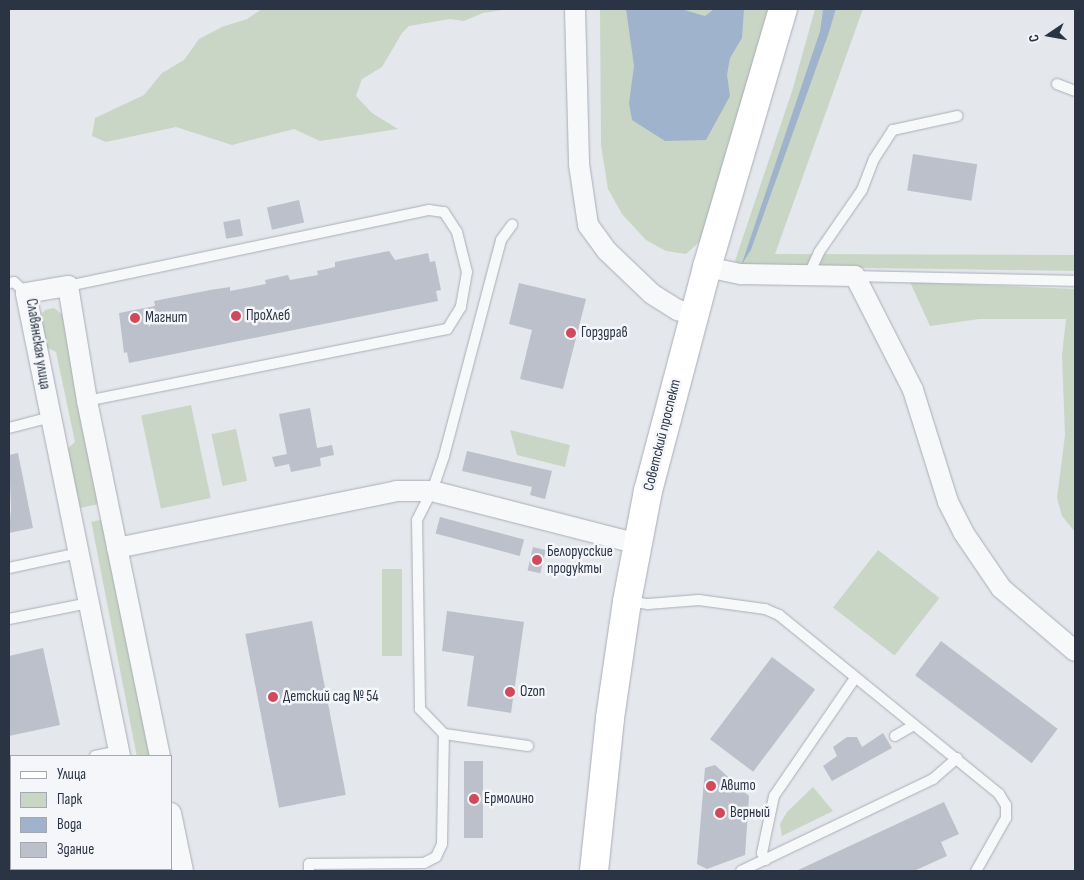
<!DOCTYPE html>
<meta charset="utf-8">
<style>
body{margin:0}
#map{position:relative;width:1084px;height:880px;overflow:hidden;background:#e4e7ec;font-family:"Sofia Sans Condensed",sans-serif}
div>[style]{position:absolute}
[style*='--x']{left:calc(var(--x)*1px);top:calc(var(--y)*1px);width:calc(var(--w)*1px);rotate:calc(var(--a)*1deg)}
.green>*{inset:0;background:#c9d6c5;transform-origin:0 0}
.water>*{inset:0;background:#9fb4cc}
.building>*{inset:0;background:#bbc0ca;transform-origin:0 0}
.roads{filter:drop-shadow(0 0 1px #a9aeb7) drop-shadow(0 0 1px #a9aeb7)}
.service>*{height:10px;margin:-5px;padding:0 5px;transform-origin:5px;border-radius:5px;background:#f7f8fa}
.minor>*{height:20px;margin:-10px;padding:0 10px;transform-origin:10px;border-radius:10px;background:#f7f8fa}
.primary>*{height:28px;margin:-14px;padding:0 14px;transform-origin:14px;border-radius:14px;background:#fff}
.dots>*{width:14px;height:14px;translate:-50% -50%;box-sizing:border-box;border:2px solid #f4f6f9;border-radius:50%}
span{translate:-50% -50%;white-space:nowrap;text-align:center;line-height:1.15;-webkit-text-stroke:5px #f4f6f9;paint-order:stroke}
.poi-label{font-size:15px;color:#2b3445}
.left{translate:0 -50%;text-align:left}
.street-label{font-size:15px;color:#2b3445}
.frame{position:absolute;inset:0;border:10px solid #2b3445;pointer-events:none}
.legend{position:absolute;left:10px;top:755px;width:162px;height:115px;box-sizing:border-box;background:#f4f6f9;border:1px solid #a4a8b1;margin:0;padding:6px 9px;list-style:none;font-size:15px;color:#2b3445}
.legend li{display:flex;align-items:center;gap:10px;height:25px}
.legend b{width:25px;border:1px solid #a4a8b1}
.north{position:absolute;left:1024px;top:10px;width:50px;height:50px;-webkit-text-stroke:4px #f4f6f9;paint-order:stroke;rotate:258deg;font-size:14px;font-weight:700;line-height:20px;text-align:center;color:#2b3445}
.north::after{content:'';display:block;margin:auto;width:18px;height:22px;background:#2b3445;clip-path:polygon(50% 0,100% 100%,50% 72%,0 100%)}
</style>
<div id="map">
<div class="green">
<div style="clip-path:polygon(262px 9px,508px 9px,483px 13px,464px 21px,450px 19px,409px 26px,402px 33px,382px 67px,362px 79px,356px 96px,372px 113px,398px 129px,320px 141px,294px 129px,232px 145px,176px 127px,106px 142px,92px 136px,95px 118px,144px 95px,162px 73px,184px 60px,199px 39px,222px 27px,247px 19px)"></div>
<div style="clip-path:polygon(600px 9px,769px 9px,700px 241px,686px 254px,666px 251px,646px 240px,622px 214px,608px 189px,601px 145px)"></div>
<div style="clip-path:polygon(815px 9px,823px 9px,820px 31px,743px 263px,751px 250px,836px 9px,863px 9px,775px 254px,1075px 255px,1075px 271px,741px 266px,735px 261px,793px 88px)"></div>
<div style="clip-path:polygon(910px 282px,1075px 289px,1075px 532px,1062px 516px,1057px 498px,1065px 435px,1062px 355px,1066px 319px,979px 319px,930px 326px)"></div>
<div style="clip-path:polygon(54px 308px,63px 315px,103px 503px,80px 508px,67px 449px,75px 442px,56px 352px,44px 346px,41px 315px,45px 310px)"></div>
<div style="left:191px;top:405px;width:95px;height:51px;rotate:78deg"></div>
<div style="left:236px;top:429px;width:53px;height:25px;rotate:78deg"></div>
<div style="clip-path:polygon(510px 430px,570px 445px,565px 467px,517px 455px)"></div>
<div style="left:106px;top:519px;width:242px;height:15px;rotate:79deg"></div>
<div style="left:878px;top:550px;width:78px;height:73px;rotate:38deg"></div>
<div style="left:382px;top:569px;width:20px;height:87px"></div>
<div style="clip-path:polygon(813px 787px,833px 811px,782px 836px,780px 824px,787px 812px)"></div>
</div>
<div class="water">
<div style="clip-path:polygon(626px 9px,681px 9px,705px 16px,714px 9px,744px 9px,742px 38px,730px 58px,727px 75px,730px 96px,706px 140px,665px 141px,632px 120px,629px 103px,634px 66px)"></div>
<div style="clip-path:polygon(823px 9px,836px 9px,828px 35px,751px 250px,741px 266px,820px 31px)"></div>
</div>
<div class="building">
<div style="left:913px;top:154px;width:65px;height:37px;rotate:9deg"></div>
<div style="left:299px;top:200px;width:23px;height:33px;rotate:77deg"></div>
<div style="left:240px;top:219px;width:17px;height:17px;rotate:80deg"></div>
<div style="clip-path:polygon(389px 251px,395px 260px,428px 253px,430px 262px,435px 261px,441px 290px,436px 291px,438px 301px,129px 363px,127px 352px,124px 353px,119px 313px,155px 306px,154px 301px,210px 290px,230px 287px,230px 291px,266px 284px,265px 280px,288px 275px,290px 280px,318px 275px,317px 271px,335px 267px,335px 262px)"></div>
<div style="clip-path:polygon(519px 283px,586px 299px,563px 389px,520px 379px,532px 330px,509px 324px)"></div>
<div style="clip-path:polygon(310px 408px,317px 448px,332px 445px,334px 455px,320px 458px,321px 466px,291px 472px,289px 464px,275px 467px,272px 457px,287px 454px,279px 414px)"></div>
<div style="clip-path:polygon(467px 451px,552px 471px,545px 499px,530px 495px,532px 487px,462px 471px)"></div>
<div style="clip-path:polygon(18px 453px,33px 528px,9px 533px,11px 509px,9px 455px)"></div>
<div style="left:440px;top:517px;width:87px;height:17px;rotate:15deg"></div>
<div style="left:533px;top:547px;width:13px;height:24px;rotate:13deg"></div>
<div style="clip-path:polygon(447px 611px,524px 622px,511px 713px,467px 706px,474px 656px,442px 651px)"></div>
<div style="left:312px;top:621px;width:177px;height:68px;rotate:79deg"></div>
<div style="left:941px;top:641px;width:146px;height:43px;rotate:37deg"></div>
<div style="clip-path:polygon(43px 648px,60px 725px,9px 736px,9px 656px)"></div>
<div style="left:772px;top:657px;width:54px;height:103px;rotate:37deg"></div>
<div style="clip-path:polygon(883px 733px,892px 748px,832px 781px,823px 766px,837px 756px,833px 747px,847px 737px,857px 737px,862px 747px)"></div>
<div style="left:464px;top:761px;width:19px;height:77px"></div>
<div style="clip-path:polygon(715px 765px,749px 796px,745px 855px,707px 869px,697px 864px,705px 768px)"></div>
<div style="clip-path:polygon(944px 802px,959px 834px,941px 842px,947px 856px,914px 871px,796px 871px)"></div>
</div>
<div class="roads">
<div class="service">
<div style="--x:1057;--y:84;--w:19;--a:21"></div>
<div style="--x:808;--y:276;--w:26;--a:-65"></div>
<div style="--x:819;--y:252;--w:75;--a:-55.3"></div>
<div style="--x:862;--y:190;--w:33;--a:-69"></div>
<div style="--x:874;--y:159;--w:35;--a:-57"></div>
<div style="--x:893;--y:130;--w:66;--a:-12.3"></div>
<div style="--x:855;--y:276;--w:220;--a:1.3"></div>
<div style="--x:9;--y:283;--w:5;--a:-11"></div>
<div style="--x:14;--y:282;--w:16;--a:43"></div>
<div style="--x:68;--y:286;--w:369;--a:-11.9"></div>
<div style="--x:429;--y:210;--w:15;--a:8"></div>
<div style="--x:444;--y:212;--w:24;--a:57"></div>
<div style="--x:457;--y:232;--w:41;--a:76"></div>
<div style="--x:467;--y:272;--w:36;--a:100"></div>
<div style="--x:461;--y:307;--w:26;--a:122"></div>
<div style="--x:447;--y:329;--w:367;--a:168.7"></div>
<div style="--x:9;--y:428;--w:43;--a:-14.7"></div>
<div style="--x:9;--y:568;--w:72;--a:-12.1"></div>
<div style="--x:628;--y:601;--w:20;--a:9"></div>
<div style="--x:648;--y:604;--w:51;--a:-4.5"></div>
<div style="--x:699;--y:600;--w:67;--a:7.8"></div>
<div style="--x:765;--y:609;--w:15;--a:23"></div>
<div style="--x:779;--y:615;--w:284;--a:39.1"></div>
<div style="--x:999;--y:794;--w:13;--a:58"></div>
<div style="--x:1006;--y:805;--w:13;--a:90"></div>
<div style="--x:1006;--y:818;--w:61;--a:119.5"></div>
<div style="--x:9;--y:619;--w:82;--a:-11.3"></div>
<div style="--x:444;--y:734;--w:85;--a:8.1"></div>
<div style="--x:895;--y:736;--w:22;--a:-30"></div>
<div style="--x:95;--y:756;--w:25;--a:-12"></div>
<div style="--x:9;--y:774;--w:2;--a:0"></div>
<div style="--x:766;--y:860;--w:8;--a:-120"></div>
<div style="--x:762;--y:853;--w:58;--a:-78.1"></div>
<div style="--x:774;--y:796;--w:143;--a:-55.5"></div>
<div style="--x:309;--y:871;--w:7;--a:-90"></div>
<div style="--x:309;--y:864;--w:115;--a:-0.5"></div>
<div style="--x:424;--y:863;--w:13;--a:-27"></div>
<div style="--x:436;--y:857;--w:14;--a:-65"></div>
<div style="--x:442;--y:844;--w:110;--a:-89"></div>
<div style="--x:444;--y:734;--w:35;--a:-134"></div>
<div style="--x:420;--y:709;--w:189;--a:-90.9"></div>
<div style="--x:417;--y:520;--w:33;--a:-63"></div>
<div style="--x:432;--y:491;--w:37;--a:-71"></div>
<div style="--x:444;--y:456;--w:223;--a:-75.2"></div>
<div style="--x:501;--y:240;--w:19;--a:-54"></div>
<div style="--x:741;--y:871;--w:213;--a:-25.6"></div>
<div style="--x:933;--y:779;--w:32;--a:-41"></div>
</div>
<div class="minor">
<div style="--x:575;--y:9;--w:155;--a:88.5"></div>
<div style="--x:579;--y:164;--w:62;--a:81.6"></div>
<div style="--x:588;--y:225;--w:32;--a:54"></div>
<div style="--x:607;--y:251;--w:62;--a:43.7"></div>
<div style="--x:652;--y:294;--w:31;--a:32"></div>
<div style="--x:678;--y:310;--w:16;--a:14"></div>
<div style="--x:707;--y:267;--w:35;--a:12"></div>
<div style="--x:741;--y:274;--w:114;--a:1"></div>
<div style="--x:855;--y:276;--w:128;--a:63"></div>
<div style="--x:913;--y:390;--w:117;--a:72.6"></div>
<div style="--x:948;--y:502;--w:34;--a:63"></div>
<div style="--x:963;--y:532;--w:68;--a:55.8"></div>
<div style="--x:1001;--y:588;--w:97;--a:40.4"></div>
<div style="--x:117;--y:548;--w:285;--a:-11.5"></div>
<div style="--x:396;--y:491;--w:36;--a:0"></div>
<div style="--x:432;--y:491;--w:213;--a:14.4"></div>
<div style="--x:120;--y:756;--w:472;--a:-101.5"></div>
<div style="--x:26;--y:293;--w:43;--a:-9.5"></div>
<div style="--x:68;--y:286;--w:117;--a:80.6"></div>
<div style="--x:87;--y:401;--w:362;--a:78.4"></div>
<div style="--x:171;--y:813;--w:59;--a:78.3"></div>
<div style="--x:142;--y:869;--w:2;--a:63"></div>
</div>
<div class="primary">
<div style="--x:594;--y:871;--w:154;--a:-84"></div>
<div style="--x:610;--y:718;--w:118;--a:-81.7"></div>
<div style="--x:627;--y:601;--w:112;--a:-79.2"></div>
<div style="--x:648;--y:491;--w:232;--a:-75.2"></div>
<div style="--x:707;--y:267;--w:269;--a:-73.6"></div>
</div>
</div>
<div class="dots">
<div style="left:236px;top:316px;background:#d1495b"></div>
<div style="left:135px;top:318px;background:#d1495b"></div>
<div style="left:571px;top:333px;background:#d1495b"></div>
<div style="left:537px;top:560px;background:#d1495b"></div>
<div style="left:510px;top:692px;background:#d1495b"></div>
<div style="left:273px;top:697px;background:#d1495b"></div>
<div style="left:711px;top:786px;background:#d1495b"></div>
<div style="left:474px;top:799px;background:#d1495b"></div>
<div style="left:720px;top:813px;background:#d1495b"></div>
</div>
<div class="poi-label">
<span class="left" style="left:246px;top:316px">ПроХлеб</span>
<span class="left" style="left:145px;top:318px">Магнит</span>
<span class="left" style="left:581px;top:333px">Горздрав</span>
<span class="left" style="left:547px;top:560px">Белорусские<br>продукты</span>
<span class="left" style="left:520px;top:692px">Ozon</span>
<span class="left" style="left:283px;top:697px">Детский сад № 54</span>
<span class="left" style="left:721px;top:786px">Авито</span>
<span class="left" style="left:484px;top:799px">Ермолино</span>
<span class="left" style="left:730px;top:813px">Верный</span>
</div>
<div class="street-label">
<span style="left:38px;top:344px;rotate:81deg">Славянская улица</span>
<span style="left:662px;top:435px;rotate:-76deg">Советский проспект</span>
</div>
<div class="frame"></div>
<ul class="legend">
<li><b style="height:6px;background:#fff"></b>Улица</li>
<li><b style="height:14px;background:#c9d6c5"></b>Парк</li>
<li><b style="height:14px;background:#9fb4cc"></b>Вода</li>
<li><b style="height:14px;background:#bbc0ca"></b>Здание</li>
</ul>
<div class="north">С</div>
</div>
